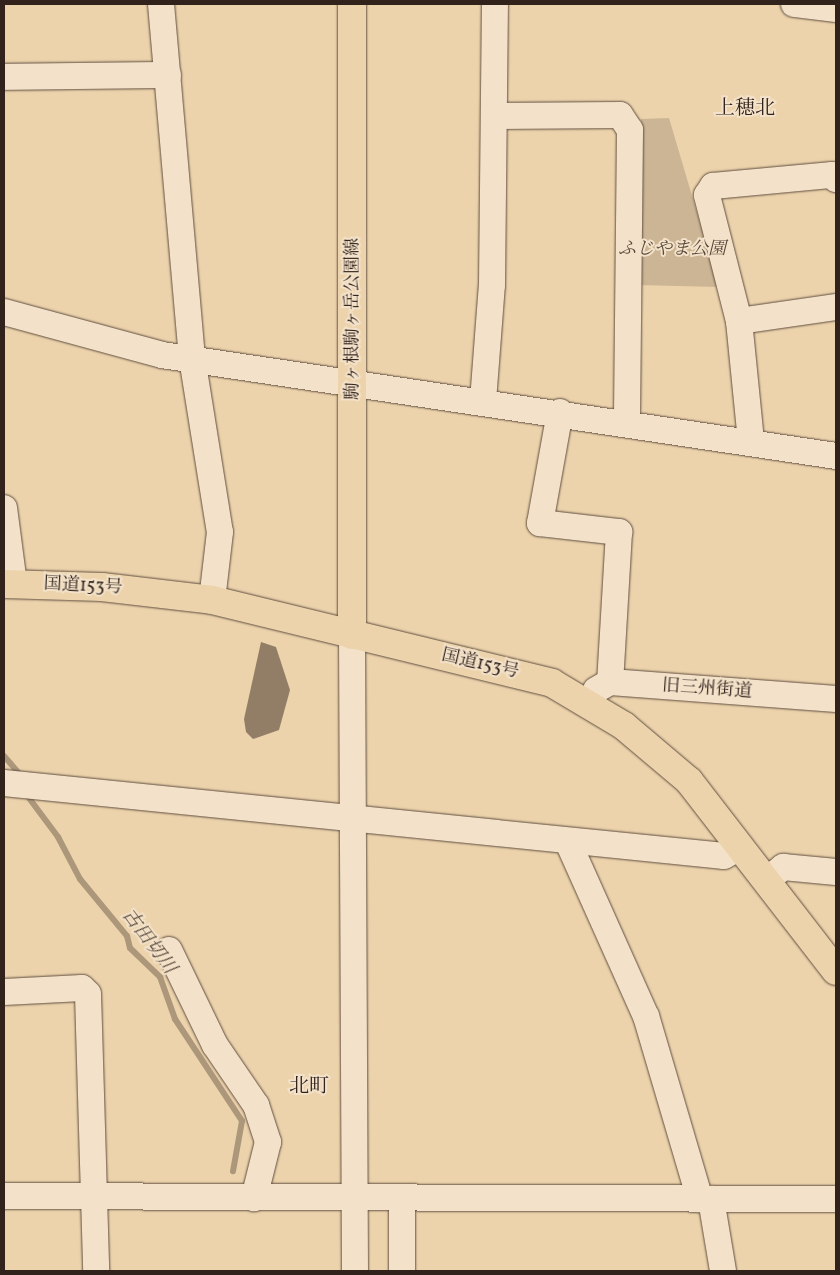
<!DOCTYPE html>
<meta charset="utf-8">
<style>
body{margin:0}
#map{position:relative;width:840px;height:1275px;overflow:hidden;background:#ecd3ac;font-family:Vollkorn,"Noto Serif JP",serif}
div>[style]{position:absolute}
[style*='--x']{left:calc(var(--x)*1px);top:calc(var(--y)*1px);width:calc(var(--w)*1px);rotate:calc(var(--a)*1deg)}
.green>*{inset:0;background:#ccb594}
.stream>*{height:6px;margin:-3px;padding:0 3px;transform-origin:3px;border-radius:3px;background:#ac977b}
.building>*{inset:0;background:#927e67}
.roads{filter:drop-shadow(0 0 1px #604e40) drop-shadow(0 0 1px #604e40)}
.minor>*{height:26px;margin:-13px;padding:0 13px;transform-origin:13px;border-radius:13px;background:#f3e2c9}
.major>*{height:28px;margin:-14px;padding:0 14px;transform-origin:14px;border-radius:14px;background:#ecd3ac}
.highway>*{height:28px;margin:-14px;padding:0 14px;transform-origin:14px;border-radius:14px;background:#ecd3ac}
span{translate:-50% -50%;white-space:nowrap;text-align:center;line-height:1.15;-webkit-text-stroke:4px #f3e2c9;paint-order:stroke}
.park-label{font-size:18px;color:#58473a;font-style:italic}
.street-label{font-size:18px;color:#31221c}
.water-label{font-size:19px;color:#5c4b3d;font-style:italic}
.quarter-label{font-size:20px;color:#31221c}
.frame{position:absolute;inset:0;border:5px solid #31221c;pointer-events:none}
</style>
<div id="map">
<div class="green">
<div style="clip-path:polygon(669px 118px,719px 287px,636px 285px,641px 119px)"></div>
</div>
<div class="stream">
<div style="--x:4;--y:756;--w:21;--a:49"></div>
<div style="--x:26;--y:794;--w:54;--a:53.3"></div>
<div style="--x:58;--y:837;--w:47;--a:62.4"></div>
<div style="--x:80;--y:879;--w:74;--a:50.5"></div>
<div style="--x:127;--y:936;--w:12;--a:76"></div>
<div style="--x:130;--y:948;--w:42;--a:44"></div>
<div style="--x:160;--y:977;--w:45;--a:70.3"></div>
<div style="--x:175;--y:1019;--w:122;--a:56.7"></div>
<div style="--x:242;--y:1121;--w:51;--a:100.2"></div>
</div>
<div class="building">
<div style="clip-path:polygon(261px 642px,276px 647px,290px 690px,279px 730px,253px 739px,246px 732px,244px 719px)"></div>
</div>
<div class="roads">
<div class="minor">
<div style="--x:161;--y:4;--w:355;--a:85"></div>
<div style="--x:192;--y:358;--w:176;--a:80.9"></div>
<div style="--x:220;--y:532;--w:68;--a:96.7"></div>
<div style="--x:794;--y:4;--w:42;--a:6.8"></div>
<div style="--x:4;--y:77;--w:164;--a:-0.7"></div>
<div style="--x:496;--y:116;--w:124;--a:-0.5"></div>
<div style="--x:620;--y:115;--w:18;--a:56"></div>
<div style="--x:630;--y:130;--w:292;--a:90.6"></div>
<div style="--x:4;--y:312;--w:164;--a:15.2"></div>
<div style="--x:162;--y:355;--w:682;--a:8.52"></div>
<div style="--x:739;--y:321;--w:130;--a:-104.3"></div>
<div style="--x:707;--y:195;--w:11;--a:-56"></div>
<div style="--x:713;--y:186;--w:120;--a:-5.3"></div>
<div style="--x:832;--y:175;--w:6;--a:45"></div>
<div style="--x:483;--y:401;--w:116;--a:-85.6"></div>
<div style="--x:492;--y:285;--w:281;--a:-89.4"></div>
<div style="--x:560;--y:412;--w:113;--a:100.2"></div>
<div style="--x:540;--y:523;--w:80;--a:6.5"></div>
<div style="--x:619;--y:532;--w:150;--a:93.4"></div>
<div style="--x:751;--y:441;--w:121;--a:-95.7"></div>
<div style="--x:739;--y:321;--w:98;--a:-8.2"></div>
<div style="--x:4;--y:508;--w:77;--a:82.5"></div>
<div style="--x:352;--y:635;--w:636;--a:89.73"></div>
<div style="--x:596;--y:690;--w:16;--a:-30"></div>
<div style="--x:610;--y:682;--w:227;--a:4.3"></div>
<div style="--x:4;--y:783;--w:724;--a:5.79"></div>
<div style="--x:724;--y:856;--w:18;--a:-29"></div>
<div style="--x:568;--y:842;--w:191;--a:65.9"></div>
<div style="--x:646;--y:1016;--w:191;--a:73.6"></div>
<div style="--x:767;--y:880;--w:21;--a:-39"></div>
<div style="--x:783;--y:867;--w:53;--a:5.4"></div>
<div style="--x:169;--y:950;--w:106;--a:64.2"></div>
<div style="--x:215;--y:1045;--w:73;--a:55.7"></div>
<div style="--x:256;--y:1105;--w:39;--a:72"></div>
<div style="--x:268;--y:1142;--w:58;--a:104"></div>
<div style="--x:4;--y:992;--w:78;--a:-2.9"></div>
<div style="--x:82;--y:988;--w:8;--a:45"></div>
<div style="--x:88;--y:994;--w:277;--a:88.3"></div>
<div style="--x:4;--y:1196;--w:832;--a:0.21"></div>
<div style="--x:402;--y:1198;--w:73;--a:90"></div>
<div style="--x:711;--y:1199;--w:73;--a:80.5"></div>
</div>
<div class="major">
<div style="--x:352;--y:635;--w:631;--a:-90"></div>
</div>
<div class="highway">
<div style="--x:4;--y:584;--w:98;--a:1.8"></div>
<div style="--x:102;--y:587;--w:111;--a:6.7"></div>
<div style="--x:212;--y:600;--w:350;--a:13.7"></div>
<div style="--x:552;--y:683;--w:84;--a:30.8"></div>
<div style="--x:624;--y:726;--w:85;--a:40.2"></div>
<div style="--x:689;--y:781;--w:240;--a:52.3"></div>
</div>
</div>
<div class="park-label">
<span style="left:672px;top:250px">ふじやま公園</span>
</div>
<div class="street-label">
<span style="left:354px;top:319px;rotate:-90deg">駒ヶ根駒ヶ岳公園線</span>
<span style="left:83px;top:587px;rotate:3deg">国道153号</span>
<span style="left:480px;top:665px;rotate:13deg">国道153号</span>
<span style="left:707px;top:690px;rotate:4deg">旧三州街道</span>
</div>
<div class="water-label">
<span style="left:148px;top:942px;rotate:53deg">古田切川</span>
</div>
<div class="quarter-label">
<span style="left:745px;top:109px">上穂北</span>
<span style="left:309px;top:1087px">北町</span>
</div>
<div class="frame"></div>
</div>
